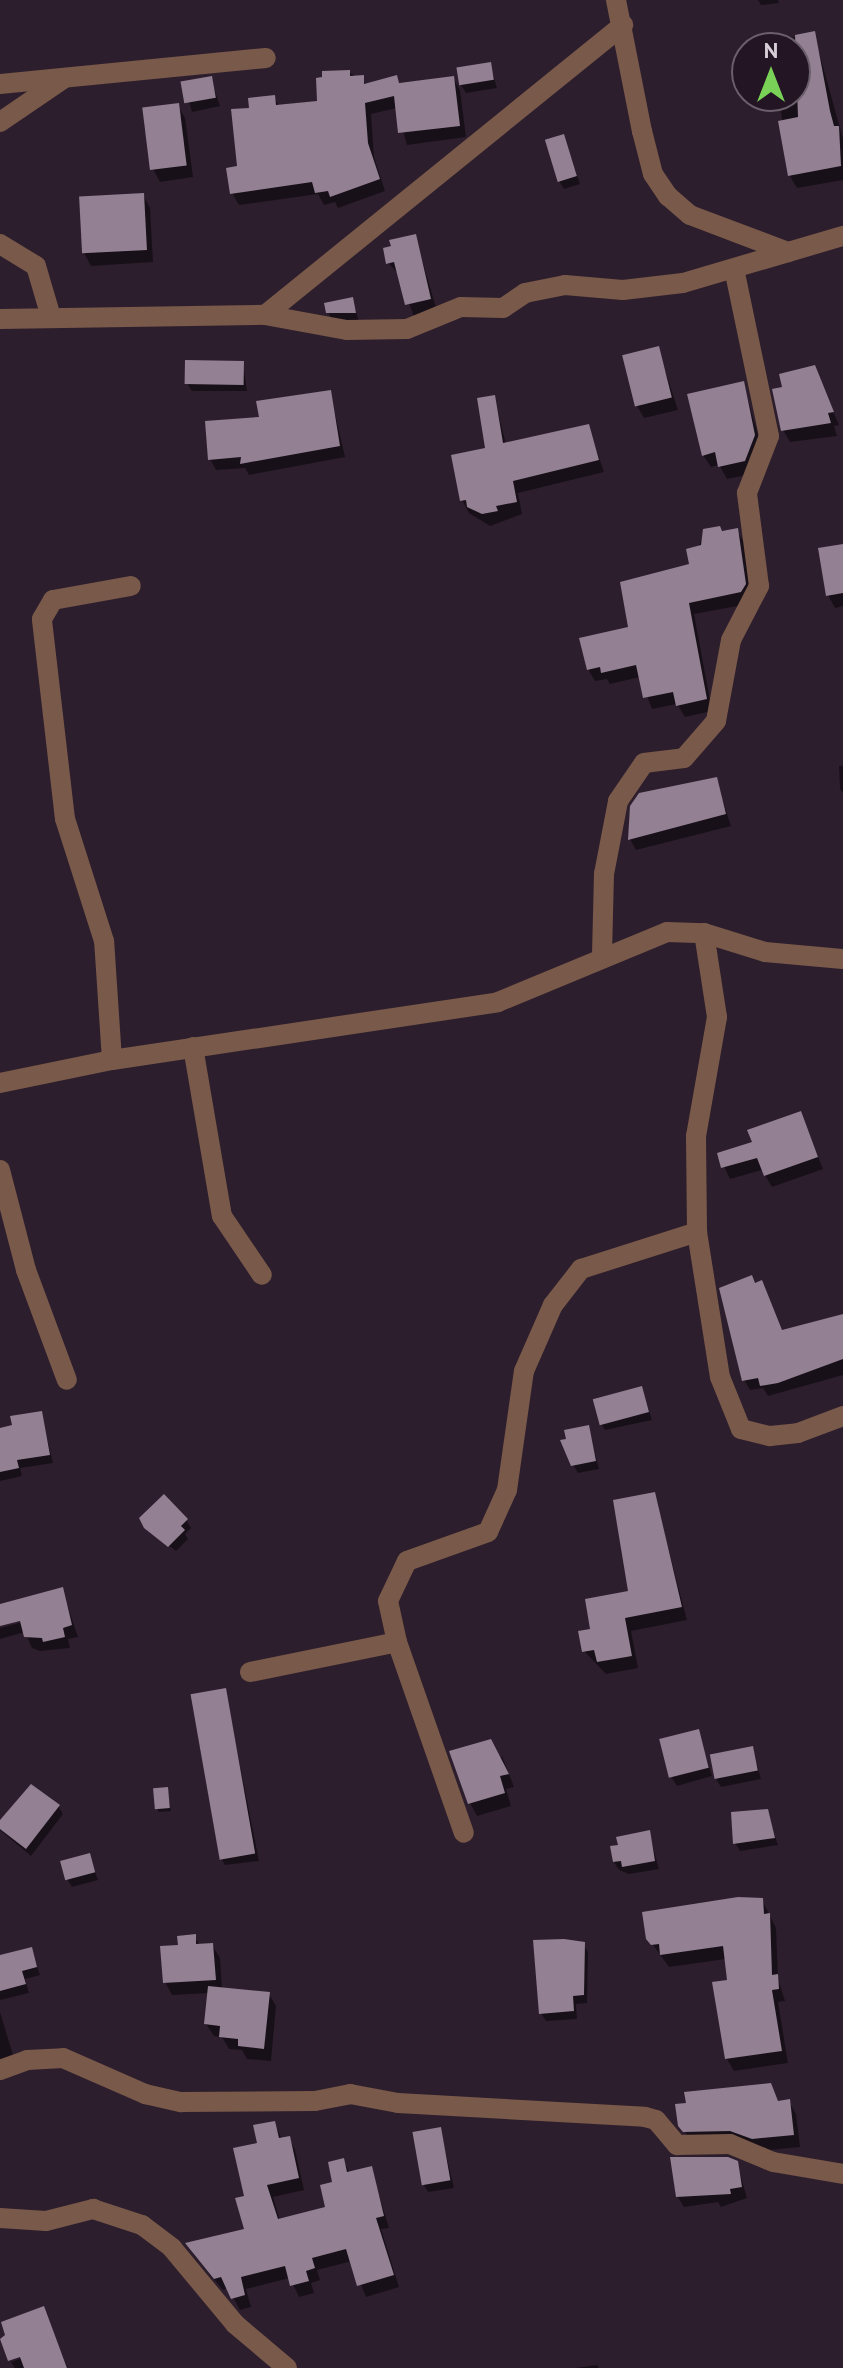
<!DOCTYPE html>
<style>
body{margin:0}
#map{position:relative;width:843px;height:2368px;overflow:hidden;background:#2d1e2d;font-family:"PT Sans",sans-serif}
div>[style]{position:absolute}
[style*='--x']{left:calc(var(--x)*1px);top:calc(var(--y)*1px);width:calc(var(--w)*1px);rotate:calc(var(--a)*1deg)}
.shadow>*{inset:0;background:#0007}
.building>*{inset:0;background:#938093;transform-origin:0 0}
.street>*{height:20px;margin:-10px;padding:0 10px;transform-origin:10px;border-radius:10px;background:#795949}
span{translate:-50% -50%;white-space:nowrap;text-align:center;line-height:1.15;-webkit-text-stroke:8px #231523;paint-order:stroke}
.north{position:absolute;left:731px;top:32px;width:80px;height:80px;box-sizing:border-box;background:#231523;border:2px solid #6b5f6b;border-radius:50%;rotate:0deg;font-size:22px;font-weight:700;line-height:32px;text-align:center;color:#d8ced8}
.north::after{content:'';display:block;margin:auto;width:28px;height:36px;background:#79d157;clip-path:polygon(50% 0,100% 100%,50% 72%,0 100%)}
</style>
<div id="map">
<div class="shadow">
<div style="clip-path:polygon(758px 0,778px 0,779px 3px,761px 5px)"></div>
<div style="clip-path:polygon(814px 34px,843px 139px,843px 180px,797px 188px,790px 176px,779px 96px,795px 96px,795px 48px,772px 48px,771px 41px)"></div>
<div style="clip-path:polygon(490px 65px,497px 88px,466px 93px,461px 85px)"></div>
<div style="clip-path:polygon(349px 72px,368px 85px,453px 78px,460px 90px,466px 137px,407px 145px,397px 108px,371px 114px,374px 157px,385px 191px,338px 208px,335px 202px,324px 205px,318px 194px,239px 205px,232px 193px,251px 109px,274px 97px,279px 106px,319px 103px)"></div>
<div style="clip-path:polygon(211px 79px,220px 106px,192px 112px,184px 84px)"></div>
<div style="clip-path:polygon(178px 106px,185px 118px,193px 177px,160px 182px,153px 169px)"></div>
<div style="clip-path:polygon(563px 136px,580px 184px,564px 189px,559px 181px)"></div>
<div style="clip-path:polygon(143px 195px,150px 208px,153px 262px,91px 266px,84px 253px)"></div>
<div style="clip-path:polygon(415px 236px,437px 311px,414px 317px,399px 274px,388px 263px)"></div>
<div style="clip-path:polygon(352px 300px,359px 321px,332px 320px,328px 312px)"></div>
<div style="clip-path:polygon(658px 348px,678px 410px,644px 418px,637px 406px)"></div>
<div style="clip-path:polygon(243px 363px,247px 391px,192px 391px,187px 383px)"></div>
<div style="clip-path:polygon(814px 367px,839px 425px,834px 426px,837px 436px,790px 442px,783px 430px,785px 388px)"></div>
<div style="clip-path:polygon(743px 383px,762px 449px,752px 474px,727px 479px,719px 465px,711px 467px,703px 455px)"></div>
<div style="clip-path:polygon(330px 392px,345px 457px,249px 475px,245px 468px,216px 470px,210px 459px,261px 419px)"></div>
<div style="clip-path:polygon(494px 397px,506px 444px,588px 426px,604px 472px,518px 493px,522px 514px,490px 526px,469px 513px,462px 500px,488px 450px)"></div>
<div style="clip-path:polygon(736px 530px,744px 542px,751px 597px,748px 604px,694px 614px,712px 711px,685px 717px,677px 704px,652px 709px,640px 677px,610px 684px,607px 679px,595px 681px,588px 669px,691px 565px,705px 531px)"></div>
<div style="clip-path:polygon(843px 545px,843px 606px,835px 608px,828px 595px)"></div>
<div style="clip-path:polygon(839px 766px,843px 766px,843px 793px,840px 789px)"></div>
<div style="clip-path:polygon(716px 780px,731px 826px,636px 850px,630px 839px)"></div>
<div style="clip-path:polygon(800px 1113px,823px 1169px,772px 1187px,762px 1170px,730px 1179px,719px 1155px,754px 1144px)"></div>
<div style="clip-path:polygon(755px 1285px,783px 1332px,843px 1317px,843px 1375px,768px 1396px,763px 1388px,750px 1390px,744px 1380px)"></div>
<div style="clip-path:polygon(641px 1388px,652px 1420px,605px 1430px,600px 1422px)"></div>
<div style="clip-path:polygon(41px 1413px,53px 1463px,20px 1468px,22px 1476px,0 1481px,0 1430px)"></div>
<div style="clip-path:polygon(588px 1427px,599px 1469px,578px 1473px,573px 1465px)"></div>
<div style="clip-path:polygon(654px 1494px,687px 1620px,631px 1631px,638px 1668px,606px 1674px,584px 1651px,630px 1593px)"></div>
<div style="clip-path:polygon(186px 1520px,191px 1528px,185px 1534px,188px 1539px,176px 1551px,145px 1527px)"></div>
<div style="clip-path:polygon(62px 1589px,78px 1637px,68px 1639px,70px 1648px,40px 1651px,32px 1648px,25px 1632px,0 1639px,0 1628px,30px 1620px,0 1624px,0 1606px)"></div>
<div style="clip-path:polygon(225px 1690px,259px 1861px,225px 1865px,220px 1857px)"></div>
<div style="clip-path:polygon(698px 1731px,712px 1776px,677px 1786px,672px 1778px)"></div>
<div style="clip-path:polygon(752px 1748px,761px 1779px,721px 1787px,716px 1779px)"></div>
<div style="clip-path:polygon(502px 1756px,514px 1787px,506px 1789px,511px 1806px,477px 1816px,470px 1803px)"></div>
<div style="clip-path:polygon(167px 1790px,171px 1811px,159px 1812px,157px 1809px)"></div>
<div style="clip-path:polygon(58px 1806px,63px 1814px,31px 1856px,0 1830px,0 1823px)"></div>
<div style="clip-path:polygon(766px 1811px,778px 1845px,740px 1851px,735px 1843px)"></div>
<div style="clip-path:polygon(649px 1833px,659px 1869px,629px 1874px,619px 1870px,614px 1862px,620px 1846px)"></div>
<div style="clip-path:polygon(89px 1855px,98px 1880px,72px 1887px,67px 1879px)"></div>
<div style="clip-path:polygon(762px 1900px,776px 1928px,778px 1979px,785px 2001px,778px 2002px,788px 2063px,734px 2071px,727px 2059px,714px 1984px,729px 1982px,726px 1959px,669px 1967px,648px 1938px)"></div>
<div style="clip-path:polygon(194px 1936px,200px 1946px,212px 1945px,220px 1958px,222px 1989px,269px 1994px,276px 2006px,271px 2061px,247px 2059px,242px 2050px,229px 2049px,222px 2037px,214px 2036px,206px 2024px,210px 1993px,172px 1995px,165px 1982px,180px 1947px)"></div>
<div style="clip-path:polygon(583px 1944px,588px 1952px,587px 2003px,576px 2004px,577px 2019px,546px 2021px,541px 2013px)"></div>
<div style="clip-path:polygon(31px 1949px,40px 1975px,25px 1979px,29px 1993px,0 2000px,0 1957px)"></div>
<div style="clip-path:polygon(0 2012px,13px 2055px,0 2065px)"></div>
<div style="clip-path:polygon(770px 2085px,779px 2103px,789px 2102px,796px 2114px,800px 2147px,760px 2151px,692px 2144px,685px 2131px)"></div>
<div style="clip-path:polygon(274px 2123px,282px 2139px,289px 2138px,295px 2150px,304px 2190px,273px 2197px,280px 2221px,327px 2208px,343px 2160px,350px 2173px,371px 2168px,389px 2228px,381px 2229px,399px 2287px,366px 2297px,352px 2261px,317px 2270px,320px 2280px,311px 2283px,314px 2293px,299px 2297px,290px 2278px,246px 2289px,251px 2307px,240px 2310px,228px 2288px,223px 2290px,194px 2255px,188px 2245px,247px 2230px,246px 2197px,259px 2144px)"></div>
<div style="clip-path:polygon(440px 2129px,454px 2188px,428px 2192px,423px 2184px)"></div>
<div style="clip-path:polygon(737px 2163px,747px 2198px,721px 2207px,718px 2202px,684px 2207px,677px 2196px)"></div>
<div style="clip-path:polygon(43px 2309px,68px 2368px,15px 2368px,11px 2362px,30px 2355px)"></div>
<div style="clip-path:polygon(597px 2365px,599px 2368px,575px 2368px)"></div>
</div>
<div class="building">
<div style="clip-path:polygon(815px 31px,830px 111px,834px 126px,839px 126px,841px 166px,788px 176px,778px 121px,798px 117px,795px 35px)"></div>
<div style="left:491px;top:62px;width:18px;height:35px;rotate:81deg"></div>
<div style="clip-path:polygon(350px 70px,350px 76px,364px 75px,364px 84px,397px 75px,399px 83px,454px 76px,460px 126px,398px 133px,394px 96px,365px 103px,368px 143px,380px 179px,330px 197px,328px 191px,315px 193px,312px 182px,230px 194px,226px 168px,237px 166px,231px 109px,249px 108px,248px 98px,275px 95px,276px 105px,317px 101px,316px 78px,322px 77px,322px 71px)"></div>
<div style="left:212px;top:76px;width:22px;height:32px;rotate:80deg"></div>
<div style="left:179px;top:103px;width:63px;height:37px;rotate:83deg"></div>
<div style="left:564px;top:134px;width:44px;height:20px;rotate:73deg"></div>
<div style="left:144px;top:193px;width:57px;height:65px;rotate:87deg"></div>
<div style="clip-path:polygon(416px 234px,431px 299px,405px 305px,394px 262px,386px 264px,383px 248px,391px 246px,389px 240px)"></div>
<div style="clip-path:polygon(353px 297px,356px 313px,326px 313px,324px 303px)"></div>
<div style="left:659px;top:346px;width:53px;height:38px;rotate:76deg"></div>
<div style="left:185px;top:360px;width:59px;height:24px;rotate:1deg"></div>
<div style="clip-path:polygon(815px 365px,834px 412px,828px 413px,831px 423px,781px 431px,772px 389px,782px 387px,779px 374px)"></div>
<div style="clip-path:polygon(744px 381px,755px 435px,745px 461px,718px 467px,715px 452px,702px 456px,687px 394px)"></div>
<div style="clip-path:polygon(331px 390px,340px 446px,240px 464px,241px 457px,208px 460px,205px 421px,259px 417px,256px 401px)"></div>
<div style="clip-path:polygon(495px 395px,503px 443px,589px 424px,599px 460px,513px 481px,517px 502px,496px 506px,498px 511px,482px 514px,467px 507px,466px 500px,460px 501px,451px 455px,485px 448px,477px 398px)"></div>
<div style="clip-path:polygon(720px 526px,722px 531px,738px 528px,746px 584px,741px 592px,689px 603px,707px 699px,676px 706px,673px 692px,643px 698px,636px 665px,601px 673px,600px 667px,587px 670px,579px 638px,628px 627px,620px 582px,689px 564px,686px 549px,701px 545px,703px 529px)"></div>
<div style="clip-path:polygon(843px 544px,843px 593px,826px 596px,818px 548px)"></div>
<div style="clip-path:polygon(717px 777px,726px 814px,628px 840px,630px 806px,639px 793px)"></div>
<div style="clip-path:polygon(801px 1111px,818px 1157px,764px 1176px,757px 1158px,721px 1168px,717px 1153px,752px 1142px,747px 1130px)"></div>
<div style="clip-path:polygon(752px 1275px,755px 1283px,762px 1280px,782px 1330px,843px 1314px,843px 1359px,778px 1383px,760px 1386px,758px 1378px,742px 1381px,719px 1288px)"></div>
<div style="left:642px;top:1386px;width:27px;height:51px;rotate:75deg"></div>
<div style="clip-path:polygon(42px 1411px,50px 1455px,17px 1460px,19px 1468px,0 1472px,0 1428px,12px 1425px,10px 1416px)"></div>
<div style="clip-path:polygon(589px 1425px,596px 1461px,571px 1466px,560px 1440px,566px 1439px,564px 1430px)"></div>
<div style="clip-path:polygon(655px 1492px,682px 1607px,625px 1618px,632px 1656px,597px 1662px,594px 1650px,582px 1652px,578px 1631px,590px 1629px,585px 1599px,628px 1591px,613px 1500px)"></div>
<div style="clip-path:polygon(164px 1494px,188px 1519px,181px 1526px,185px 1530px,168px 1547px,144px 1528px,139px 1518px)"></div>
<div style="clip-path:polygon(63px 1587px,72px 1625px,63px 1628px,65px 1637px,43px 1642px,42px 1638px,24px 1637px,20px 1621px,0 1626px,0 1604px)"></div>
<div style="left:226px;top:1688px;width:168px;height:36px;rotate:80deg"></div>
<div style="left:699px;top:1729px;width:40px;height:41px;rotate:76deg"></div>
<div style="clip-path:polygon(491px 1739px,509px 1774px,500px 1776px,505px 1793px,468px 1804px,449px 1751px)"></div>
<div style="left:753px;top:1746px;width:25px;height:44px;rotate:79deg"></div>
<div style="clip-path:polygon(31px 1784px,60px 1805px,26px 1849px,0 1829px,0 1820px)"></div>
<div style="left:168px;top:1787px;width:21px;height:15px;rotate:85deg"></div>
<div style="clip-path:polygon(768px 1809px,775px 1838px,733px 1844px,731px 1812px)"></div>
<div style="clip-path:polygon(650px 1830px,655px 1861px,622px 1867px,621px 1861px,613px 1862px,610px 1846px,618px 1845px,616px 1837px)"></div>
<div style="left:90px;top:1853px;width:20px;height:31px;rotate:75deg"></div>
<div style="clip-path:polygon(738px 1897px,763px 1898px,764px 1914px,770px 1913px,772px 1975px,778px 1974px,779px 1989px,772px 1990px,782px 2051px,725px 2059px,712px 1982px,727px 1980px,723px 1946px,660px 1955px,659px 1944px,651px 1945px,646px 1939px,642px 1912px)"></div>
<div style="clip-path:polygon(196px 1934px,196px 1944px,213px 1943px,216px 1980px,163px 1983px,160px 1946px,178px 1945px,177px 1936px)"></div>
<div style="clip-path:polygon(564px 1939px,585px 1942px,584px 1995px,573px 1996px,574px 2011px,539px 2014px,533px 1940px)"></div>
<div style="clip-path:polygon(32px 1947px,37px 1967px,22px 1971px,26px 1984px,0 1991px,0 1955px)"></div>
<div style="clip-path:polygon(208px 1986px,270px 1992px,264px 2049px,238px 2046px,238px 2039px,219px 2037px,220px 2026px,204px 2024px)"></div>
<div style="clip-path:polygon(771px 2083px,778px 2101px,790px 2099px,794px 2135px,752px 2139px,730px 2131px,683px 2132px,678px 2126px,675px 2104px,686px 2103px,684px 2092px)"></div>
<div style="clip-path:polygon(275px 2121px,279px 2138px,290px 2136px,299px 2178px,267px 2185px,278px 2219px,325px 2207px,320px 2185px,332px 2182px,328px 2162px,344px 2158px,347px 2172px,372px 2166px,384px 2216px,376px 2218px,394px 2275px,357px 2286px,346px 2249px,312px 2258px,315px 2268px,306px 2271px,309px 2281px,290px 2286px,285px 2266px,241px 2277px,245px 2295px,231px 2299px,221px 2277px,214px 2279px,185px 2243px,244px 2229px,235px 2198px,244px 2196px,233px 2148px,257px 2143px,253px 2125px)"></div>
<div style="left:441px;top:2127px;width:54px;height:29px;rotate:80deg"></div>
<div style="clip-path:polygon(670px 2157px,728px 2157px,738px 2161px,742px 2187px,730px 2189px,731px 2194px,676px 2197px)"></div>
<div style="clip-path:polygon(44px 2306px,67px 2368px,24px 2368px,20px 2357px,8px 2361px,0 2339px,5px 2335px,1px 2322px)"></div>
</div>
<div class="street">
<div style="--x:616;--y:0;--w:134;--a:78.8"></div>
<div style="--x:642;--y:131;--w:44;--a:75.7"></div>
<div style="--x:653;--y:174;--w:27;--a:56"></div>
<div style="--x:668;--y:196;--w:29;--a:41"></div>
<div style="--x:690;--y:215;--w:105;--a:20.7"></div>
<div style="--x:0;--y:84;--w:267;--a:-5.6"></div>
<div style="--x:0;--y:122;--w:76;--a:-34.3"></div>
<div style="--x:0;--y:244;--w:42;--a:31.4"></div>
<div style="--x:36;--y:266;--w:53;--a:73.6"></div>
<div style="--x:265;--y:315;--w:461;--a:-39"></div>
<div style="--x:0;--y:319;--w:265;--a:-0.9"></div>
<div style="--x:265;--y:315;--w:83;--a:10.4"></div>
<div style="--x:347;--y:330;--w:60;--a:-1"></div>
<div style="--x:407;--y:329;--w:58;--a:-22.2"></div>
<div style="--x:461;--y:307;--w:42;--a:1.4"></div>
<div style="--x:503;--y:308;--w:27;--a:-34"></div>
<div style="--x:525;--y:293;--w:41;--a:-11.3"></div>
<div style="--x:565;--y:285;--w:58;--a:4.9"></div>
<div style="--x:623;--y:290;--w:60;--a:-6.7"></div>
<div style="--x:683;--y:283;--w:167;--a:-16.4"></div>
<div style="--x:704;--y:933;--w:85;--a:81.2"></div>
<div style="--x:717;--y:1017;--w:121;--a:100"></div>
<div style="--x:696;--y:1136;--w:96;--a:89.4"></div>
<div style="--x:697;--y:1232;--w:147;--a:81"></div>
<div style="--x:720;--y:1377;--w:56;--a:68"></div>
<div style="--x:741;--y:1429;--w:30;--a:14"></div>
<div style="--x:770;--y:1436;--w:28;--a:-6"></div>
<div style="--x:798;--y:1433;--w:48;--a:-20.7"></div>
<div style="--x:602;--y:955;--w:81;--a:-88.6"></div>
<div style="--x:604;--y:874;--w:74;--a:-79.1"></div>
<div style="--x:618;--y:801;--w:46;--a:-55.6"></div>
<div style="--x:644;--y:763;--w:40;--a:-7.1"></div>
<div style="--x:684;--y:758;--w:49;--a:-49.1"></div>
<div style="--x:716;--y:721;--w:82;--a:-79.5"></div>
<div style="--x:731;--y:640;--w:61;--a:-62.6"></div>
<div style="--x:759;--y:586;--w:94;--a:-97.4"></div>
<div style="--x:747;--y:493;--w:61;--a:-68.9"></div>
<div style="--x:769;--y:436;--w:171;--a:-101.8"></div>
<div style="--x:193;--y:1047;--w:171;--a:80.3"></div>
<div style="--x:222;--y:1216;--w:71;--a:55.9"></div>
<div style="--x:112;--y:1060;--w:119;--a:-93.8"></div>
<div style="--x:104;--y:941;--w:128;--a:-107.7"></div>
<div style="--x:65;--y:819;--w:201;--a:-96.6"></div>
<div style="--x:42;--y:619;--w:22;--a:-60"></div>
<div style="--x:53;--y:600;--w:79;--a:-10.2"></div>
<div style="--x:0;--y:1083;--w:114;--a:-11.6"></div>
<div style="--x:112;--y:1060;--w:390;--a:-8.5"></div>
<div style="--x:498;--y:1002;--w:183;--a:-22.5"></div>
<div style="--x:667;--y:932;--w:37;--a:2"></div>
<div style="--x:704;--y:933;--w:64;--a:17.3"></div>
<div style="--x:765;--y:952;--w:78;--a:5.1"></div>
<div style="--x:0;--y:1170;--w:103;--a:75.4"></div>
<div style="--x:26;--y:1270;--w:117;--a:69.6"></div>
<div style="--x:397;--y:1642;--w:202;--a:70.7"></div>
<div style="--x:250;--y:1672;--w:150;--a:-11.5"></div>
<div style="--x:397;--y:1642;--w:42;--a:-102.4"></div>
<div style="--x:388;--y:1601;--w:44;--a:-64.6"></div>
<div style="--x:407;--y:1561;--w:86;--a:-19.7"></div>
<div style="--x:488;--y:1532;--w:46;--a:-65.7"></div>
<div style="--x:507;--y:1490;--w:120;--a:-81.9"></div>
<div style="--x:524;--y:1371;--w:72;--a:-66.3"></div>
<div style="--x:553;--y:1305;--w:46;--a:-52.1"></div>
<div style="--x:581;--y:1269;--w:122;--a:-17.7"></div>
<div style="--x:0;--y:2070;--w:29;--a:-20"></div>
<div style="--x:27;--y:2060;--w:36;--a:-3"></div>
<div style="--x:63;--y:2058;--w:90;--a:23.7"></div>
<div style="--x:145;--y:2094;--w:37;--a:13"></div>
<div style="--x:181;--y:2102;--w:134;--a:-0.4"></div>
<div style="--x:315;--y:2101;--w:36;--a:-11"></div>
<div style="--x:350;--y:2094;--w:49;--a:10.6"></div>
<div style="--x:398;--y:2103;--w:247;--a:3.2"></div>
<div style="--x:645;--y:2117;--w:11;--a:15"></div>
<div style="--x:656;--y:2120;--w:33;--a:50"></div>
<div style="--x:677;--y:2145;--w:53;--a:-1.1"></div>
<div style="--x:730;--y:2144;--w:47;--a:22.7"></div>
<div style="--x:773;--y:2162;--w:71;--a:9.7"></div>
<div style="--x:0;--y:2218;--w:46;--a:3.7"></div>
<div style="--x:46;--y:2221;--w:49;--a:-14.3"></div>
<div style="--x:93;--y:2209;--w:52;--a:18.1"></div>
<div style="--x:142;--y:2225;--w:38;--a:37"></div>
<div style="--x:172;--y:2248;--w:99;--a:50.3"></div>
<div style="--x:235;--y:2324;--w:68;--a:40.2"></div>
</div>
<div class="north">N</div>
</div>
